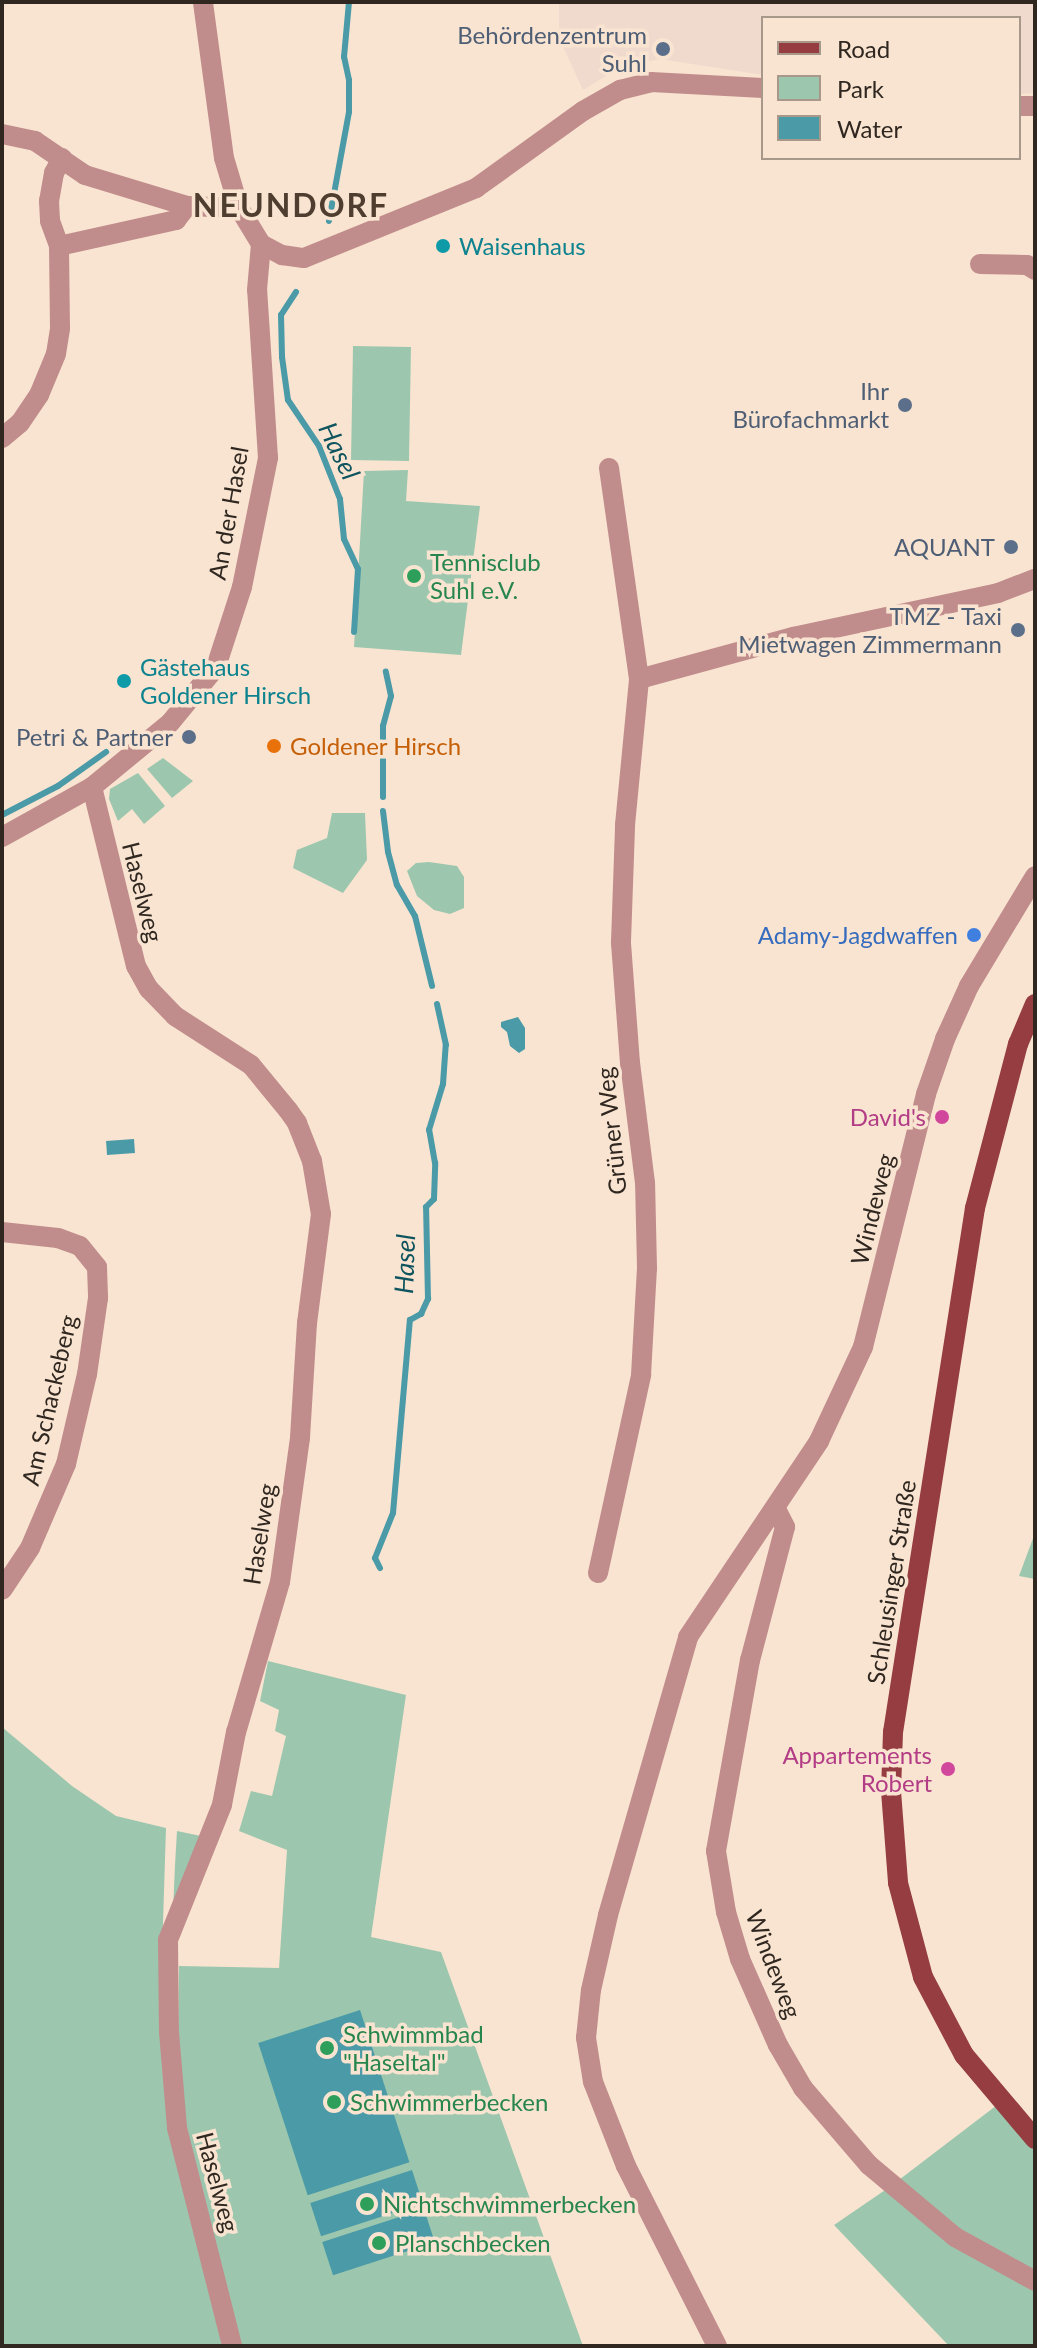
<!DOCTYPE html>
<meta charset="utf-8">
<style>
body{margin:0}
#map{position:relative;width:1037px;height:2348px;overflow:hidden;background:#f9e4d1;font-family:Lato,sans-serif}
div>[style]{position:absolute}
[style*='--x']{left:calc(var(--x)*1px);top:calc(var(--y)*1px);width:calc(var(--w)*1px);rotate:calc(var(--a)*1deg)}
.commercial>*{inset:0;background:#f0d9cd}
.green>*{inset:0;background:#9cc7ae;transform-origin:0 0}
.water>*{inset:0;background:#4a9aa7;transform-origin:0 0}
.stream>*{height:6px;margin:-3px;padding:0 3px;transform-origin:3px;border-radius:3px;background:#4a9aa7}
.minor>*{height:20px;margin:-10px;padding:0 10px;transform-origin:10px;border-radius:10px;background:#c18d8c}
.major>*{height:20px;margin:-10px;padding:0 10px;transform-origin:10px;border-radius:10px;background:#953d40}
.dots>*{width:22px;height:22px;translate:-50% -50%;box-sizing:border-box;border:4px solid #f9e4d1;border-radius:50%}
span{translate:-50% -50%;white-space:nowrap;text-align:center;line-height:1.15;-webkit-text-stroke:7px #f9e4d1;paint-order:stroke}
.service-label{font-size:24px;color:#4e5e75}
.right{translate:-100% -50%;text-align:right}
.culture-label{font-size:24px;color:#0d838f}
.left{translate:0 -50%;text-align:left}
.street-label{font-size:24px;color:#2f2720}
.leisure-label{font-size:24px;color:#27864d}
.food-label{font-size:24px;color:#c56008}
.shop-label{font-size:24px;color:#366cbe}
.hotel-label{font-size:24px;color:#b23c85}
.water-label{font-size:26px;color:#0e545e;font-style:italic}
.district-label{font-size:32px;color:#4f3e2f;font-weight:700;letter-spacing:2px}
.frame{position:absolute;inset:0;border:4px solid #2f2720;pointer-events:none}
.legend{position:absolute;left:761px;top:16px;width:260px;height:144px;box-sizing:border-box;background:#f9e4d1;border:2px solid #a8988a;margin:0;padding:10px 14px;list-style:none;font-size:24px;color:#2f2720}
.legend li{display:flex;align-items:center;gap:16px;height:40px}
.legend b{width:40px;border:2px solid #a8988a}
</style>
<div id="map">
<div class="commercial">
<div style="clip-path:polygon(559px 2px,1035px 2px,1035px 93px,1019px 94px,1019px 18px,763px 18px,763px 75px,660px 59px,621px 67px,583px 90px,559px 38px)"></div>
</div>
<div class="green">
<div style="left:353px;top:346px;width:58px;height:114px;rotate:1deg"></div>
<div style="clip-path:polygon(408px 470px,406px 501px,480px 506px,461px 655px,354px 647px,364px 471px)"></div>
<div style="clip-path:polygon(163px 758px,193px 781px,172px 798px,147px 769px)"></div>
<div style="clip-path:polygon(138px 773px,165px 806px,144px 824px,132px 809px,118px 821px,109px 799px,110px 789px)"></div>
<div style="clip-path:polygon(332px 813px,365px 813px,367px 860px,343px 893px,293px 868px,297px 850px,327px 838px)"></div>
<div style="clip-path:polygon(429px 862px,457px 866px,464px 877px,464px 908px,450px 914px,434px 910px,417px 896px,407px 871px,416px 863px)"></div>
<div style="clip-path:polygon(1035px 1533px,1035px 1579px,1019px 1576px)"></div>
<div style="clip-path:polygon(268px 1661px,406px 1695px,371px 1937px,441px 1952px,583px 2346px,232px 2346px,177px 2128px,179px 1966px,279px 1968px,287px 1850px,239px 1831px,251px 1791px,272px 1796px,286px 1736px,275px 1731px,279px 1710px,260px 1701px)"></div>
<div style="clip-path:polygon(2px 1727px,72px 1786px,116px 1816px,166px 1828px,161px 1986px,224px 2346px,2px 2346px)"></div>
<div style="clip-path:polygon(177px 1831px,201px 1836px,173px 1911px,175px 1865px)"></div>
<div style="clip-path:polygon(1001px 2102px,1035px 2139px,1035px 2346px,949px 2346px,834px 2225px,891px 2186px)"></div>
</div>
<div class="water">
<div style="clip-path:polygon(518px 1017px,525px 1028px,525px 1049px,519px 1053px,510px 1046px,507px 1032px,501px 1027px,501px 1022px)"></div>
<div style="left:134px;top:1139px;width:14px;height:28px;rotate:86deg"></div>
<div style="left:360px;top:2010px;width:160px;height:107px;rotate:72deg"></div>
<div style="left:412px;top:2170px;width:35px;height:107px;rotate:72deg"></div>
<div style="left:424px;top:2209px;width:35px;height:107px;rotate:72deg"></div>
</div>
<div class="stream">
<div style="--x:329;--y:221;--w:111;--a:-79.6"></div>
<div style="--x:349;--y:112;--w:32;--a:-90"></div>
<div style="--x:349;--y:80;--w:24;--a:-102"></div>
<div style="--x:344;--y:57;--w:55;--a:-84.8"></div>
<div style="--x:296;--y:292;--w:27;--a:123"></div>
<div style="--x:281;--y:315;--w:42;--a:88.6"></div>
<div style="--x:282;--y:357;--w:43;--a:82.1"></div>
<div style="--x:288;--y:400;--w:55;--a:56"></div>
<div style="--x:319;--y:446;--w:57;--a:68.4"></div>
<div style="--x:340;--y:499;--w:40;--a:84.3"></div>
<div style="--x:344;--y:539;--w:33;--a:65"></div>
<div style="--x:358;--y:569;--w:63;--a:93.6"></div>
<div style="--x:383;--y:797;--w:71;--a:-90"></div>
<div style="--x:383;--y:726;--w:31;--a:-75"></div>
<div style="--x:391;--y:696;--w:25;--a:-102"></div>
<div style="--x:383;--y:811;--w:41;--a:83"></div>
<div style="--x:388;--y:852;--w:34;--a:75"></div>
<div style="--x:397;--y:885;--w:36;--a:60"></div>
<div style="--x:415;--y:916;--w:72;--a:76.3"></div>
<div style="--x:2;--y:815;--w:63;--a:-27.4"></div>
<div style="--x:58;--y:786;--w:59;--a:-35.3"></div>
<div style="--x:380;--y:1568;--w:11;--a:-117"></div>
<div style="--x:375;--y:1558;--w:48;--a:-68.2"></div>
<div style="--x:393;--y:1513;--w:194;--a:-85"></div>
<div style="--x:410;--y:1320;--w:13;--a:-29"></div>
<div style="--x:421;--y:1314;--w:17;--a:-65"></div>
<div style="--x:428;--y:1299;--w:92;--a:-91.2"></div>
<div style="--x:426;--y:1207;--w:11;--a:-45"></div>
<div style="--x:434;--y:1199;--w:36;--a:-88"></div>
<div style="--x:435;--y:1163;--w:34;--a:-100"></div>
<div style="--x:429;--y:1130;--w:48;--a:-73.1"></div>
<div style="--x:443;--y:1084;--w:39;--a:-86"></div>
<div style="--x:446;--y:1045;--w:42;--a:-102.4"></div>
</div>
<div class="minor">
<div style="--x:1019;--y:106;--w:16;--a:0"></div>
<div style="--x:2;--y:134;--w:34;--a:12"></div>
<div style="--x:35;--y:141;--w:60;--a:34.2"></div>
<div style="--x:85;--y:175;--w:107;--a:16.9"></div>
<div style="--x:187;--y:206;--w:52;--a:2.2"></div>
<div style="--x:62;--y:158;--w:17;--a:118"></div>
<div style="--x:54;--y:173;--w:28;--a:100"></div>
<div style="--x:49;--y:201;--w:20;--a:87"></div>
<div style="--x:50;--y:221;--w:27;--a:70"></div>
<div style="--x:59;--y:246;--w:120;--a:-12.5"></div>
<div style="--x:176;--y:220;--w:18;--a:-52"></div>
<div style="--x:261;--y:244;--w:24;--a:28"></div>
<div style="--x:282;--y:255;--w:22;--a:8"></div>
<div style="--x:304;--y:258;--w:186;--a:-22.1"></div>
<div style="--x:476;--y:188;--w:132;--a:-35.7"></div>
<div style="--x:583;--y:111;--w:43;--a:-29.6"></div>
<div style="--x:620;--y:90;--w:32;--a:-14"></div>
<div style="--x:651;--y:82;--w:112;--a:3.1"></div>
<div style="--x:980;--y:264;--w:47;--a:1.2"></div>
<div style="--x:1027;--y:265;--w:9;--a:32"></div>
<div style="--x:2;--y:438;--w:23;--a:-40"></div>
<div style="--x:20;--y:423;--w:34;--a:-56"></div>
<div style="--x:39;--y:395;--w:44;--a:-67.5"></div>
<div style="--x:56;--y:354;--w:26;--a:-81"></div>
<div style="--x:60;--y:328;--w:82;--a:-90.7"></div>
<div style="--x:609;--y:468;--w:213;--a:81.9"></div>
<div style="--x:92;--y:787;--w:184;--a:76.2"></div>
<div style="--x:136;--y:966;--w:26;--a:61"></div>
<div style="--x:149;--y:989;--w:37;--a:46"></div>
<div style="--x:175;--y:1016;--w:90;--a:32.8"></div>
<div style="--x:251;--y:1065;--w:58;--a:50.6"></div>
<div style="--x:288;--y:1110;--w:16;--a:55"></div>
<div style="--x:297;--y:1123;--w:41;--a:68.5"></div>
<div style="--x:312;--y:1161;--w:54;--a:80.4"></div>
<div style="--x:321;--y:1214;--w:110;--a:97.3"></div>
<div style="--x:307;--y:1323;--w:115;--a:93.5"></div>
<div style="--x:300;--y:1438;--w:145;--a:97.9"></div>
<div style="--x:280;--y:1582;--w:156;--a:106.3"></div>
<div style="--x:236;--y:1732;--w:74;--a:100.9"></div>
<div style="--x:222;--y:1805;--w:145;--a:111.8"></div>
<div style="--x:168;--y:1940;--w:92;--a:89.4"></div>
<div style="--x:169;--y:2032;--w:96;--a:85.2"></div>
<div style="--x:177;--y:2128;--w:225;--a:75.8"></div>
<div style="--x:2;--y:837;--w:103;--a:-29.1"></div>
<div style="--x:92;--y:787;--w:101;--a:-39.4"></div>
<div style="--x:170;--y:723;--w:72;--a:-50.6"></div>
<div style="--x:216;--y:667;--w:84;--a:-72"></div>
<div style="--x:242;--y:587;--w:132;--a:-78.6"></div>
<div style="--x:268;--y:458;--w:168;--a:-93.7"></div>
<div style="--x:257;--y:290;--w:46;--a:-85"></div>
<div style="--x:261;--y:244;--w:42;--a:-121.4"></div>
<div style="--x:239;--y:208;--w:52;--a:-106.7"></div>
<div style="--x:224;--y:158;--w:157;--a:-97.7"></div>
<div style="--x:2;--y:1232;--w:56;--a:6.1"></div>
<div style="--x:58;--y:1238;--w:23;--a:20"></div>
<div style="--x:80;--y:1246;--w:27;--a:51"></div>
<div style="--x:97;--y:1267;--w:31;--a:88"></div>
<div style="--x:98;--y:1298;--w:77;--a:98.2"></div>
<div style="--x:87;--y:1374;--w:92;--a:103.1"></div>
<div style="--x:66;--y:1464;--w:91;--a:113.2"></div>
<div style="--x:30;--y:1548;--w:50;--a:123.7"></div>
<div style="--x:776;--y:1509;--w:20;--a:63"></div>
<div style="--x:785;--y:1527;--w:138;--a:104.7"></div>
<div style="--x:750;--y:1660;--w:194;--a:100.1"></div>
<div style="--x:716;--y:1851;--w:62;--a:80.7"></div>
<div style="--x:726;--y:1912;--w:49;--a:73.4"></div>
<div style="--x:740;--y:1959;--w:94;--a:66.2"></div>
<div style="--x:778;--y:2045;--w:50;--a:59.8"></div>
<div style="--x:803;--y:2088;--w:101;--a:49.4"></div>
<div style="--x:869;--y:2165;--w:112;--a:39.9"></div>
<div style="--x:955;--y:2237;--w:91;--a:28.8"></div>
<div style="--x:598;--y:1573;--w:203;--a:-77.7"></div>
<div style="--x:641;--y:1375;--w:107;--a:-86.8"></div>
<div style="--x:647;--y:1268;--w:85;--a:-91.3"></div>
<div style="--x:645;--y:1183;--w:121;--a:-97.1"></div>
<div style="--x:630;--y:1063;--w:121;--a:-94.3"></div>
<div style="--x:621;--y:942;--w:117;--a:-88"></div>
<div style="--x:625;--y:825;--w:147;--a:-84.5"></div>
<div style="--x:639;--y:679;--w:160;--a:-15.3"></div>
<div style="--x:793;--y:637;--w:210;--a:-12.1"></div>
<div style="--x:998;--y:593;--w:40;--a:-21"></div>
<div style="--x:717;--y:2346;--w:202;--a:-116.8"></div>
<div style="--x:626;--y:2166;--w:90;--a:-111.4"></div>
<div style="--x:593;--y:2082;--w:45;--a:-99"></div>
<div style="--x:586;--y:2038;--w:48;--a:-84.1"></div>
<div style="--x:591;--y:1990;--w:77;--a:-77.2"></div>
<div style="--x:608;--y:1915;--w:289;--a:-73.9"></div>
<div style="--x:688;--y:1637;--w:236;--a:-56.2"></div>
<div style="--x:819;--y:1441;--w:104;--a:-64.9"></div>
<div style="--x:863;--y:1347;--w:261;--a:-76"></div>
<div style="--x:926;--y:1094;--w:58;--a:-70.9"></div>
<div style="--x:945;--y:1039;--w:58;--a:-65.6"></div>
<div style="--x:969;--y:986;--w:128;--a:-59"></div>
</div>
<div class="major">
<div style="--x:1035;--y:1004;--w:43;--a:113"></div>
<div style="--x:1018;--y:1044;--w:170;--a:104.7"></div>
<div style="--x:975;--y:1208;--w:530;--a:98.89"></div>
<div style="--x:893;--y:1732;--w:59;--a:91.9"></div>
<div style="--x:891;--y:1791;--w:92;--a:85.6"></div>
<div style="--x:898;--y:1883;--w:97;--a:75.1"></div>
<div style="--x:923;--y:1977;--w:88;--a:62.3"></div>
<div style="--x:964;--y:2055;--w:110;--a:49.8"></div>
</div>
<div class="dots">
<div style="left:663px;top:49px;background:#5c6f8a"></div>
<div style="left:443px;top:246px;background:#0f9aa8"></div>
<div style="left:905px;top:405px;background:#5c6f8a"></div>
<div style="left:1011px;top:547px;background:#5c6f8a"></div>
<div style="left:414px;top:576px;background:#2e9e5b"></div>
<div style="left:1018px;top:630px;background:#5c6f8a"></div>
<div style="left:124px;top:681px;background:#0f9aa8"></div>
<div style="left:189px;top:737px;background:#5c6f8a"></div>
<div style="left:274px;top:746px;background:#e8710a"></div>
<div style="left:974px;top:935px;background:#3f7fe0"></div>
<div style="left:942px;top:1117px;background:#d1479c"></div>
<div style="left:948px;top:1769px;background:#d1479c"></div>
<div style="left:327px;top:2048px;background:#2e9e5b"></div>
<div style="left:334px;top:2102px;background:#2e9e5b"></div>
<div style="left:367px;top:2204px;background:#2e9e5b"></div>
<div style="left:379px;top:2243px;background:#2e9e5b"></div>
</div>
<div class="service-label">
<span class="right" style="left:647px;top:49px">Behördenzentrum<br>Suhl</span>
<span class="right" style="left:889px;top:405px">Ihr<br>Bürofachmarkt</span>
<span class="right" style="left:995px;top:547px">AQUANT</span>
<span class="right" style="left:1002px;top:630px">TMZ - Taxi<br>Mietwagen Zimmermann</span>
<span class="right" style="left:173px;top:737px">Petri &amp; Partner</span>
</div>
<div class="culture-label">
<span class="left" style="left:459px;top:246px">Waisenhaus</span>
<span class="left" style="left:140px;top:681px">Gästehaus<br>Goldener Hirsch</span>
</div>
<div class="street-label">
<span style="left:228px;top:513px;rotate:-80deg">An der Hasel</span>
<span style="left:143px;top:892px;rotate:76deg">Haselweg</span>
<span style="left:611px;top:1131px;rotate:-96deg">Grüner Weg</span>
<span style="left:872px;top:1209px;rotate:-76deg">Windeweg</span>
<span style="left:49px;top:1400px;rotate:-77deg">Am Schackeberg</span>
<span style="left:259px;top:1534px;rotate:-81deg">Haselweg</span>
<span style="left:891px;top:1582px;rotate:-81deg">Schleusinger Straße</span>
<span style="left:774px;top:1964px;rotate:69deg">Windeweg</span>
<span style="left:218px;top:2182px;rotate:75deg">Haselweg</span>
</div>
<div class="leisure-label">
<span class="left" style="left:430px;top:576px">Tennisclub<br>Suhl e.V.</span>
<span class="left" style="left:343px;top:2048px">Schwimmbad<br>"Haseltal"</span>
<span class="left" style="left:350px;top:2102px">Schwimmerbecken</span>
<span class="left" style="left:383px;top:2204px">Nichtschwimmerbecken</span>
<span class="left" style="left:395px;top:2243px">Planschbecken</span>
</div>
<div class="food-label">
<span class="left" style="left:290px;top:746px">Goldener Hirsch</span>
</div>
<div class="shop-label">
<span class="right" style="left:958px;top:935px">Adamy-Jagdwaffen</span>
</div>
<div class="hotel-label">
<span class="right" style="left:926px;top:1117px">David's</span>
<span class="right" style="left:932px;top:1769px">Appartements<br>Robert</span>
</div>
<div class="water-label">
<span style="left:339px;top:451px;rotate:64deg">Hasel</span>
<span style="left:405px;top:1264px;rotate:-88deg">Hasel</span>
</div>
<div class="district-label">
<span style="left:291px;top:205px">NEUNDORF</span>
</div>
<div class="frame"></div>
<ul class="legend">
<li><b style="height:10px;background:#953d40"></b>Road</li>
<li><b style="height:22px;background:#9cc7ae"></b>Park</li>
<li><b style="height:22px;background:#4a9aa7"></b>Water</li>
</ul>
</div>
